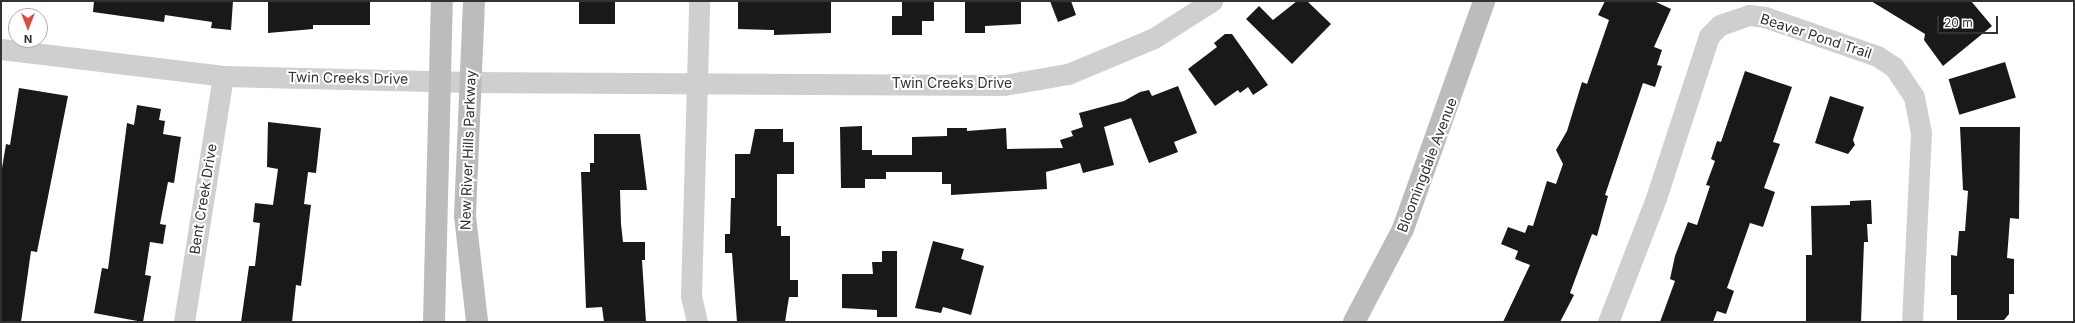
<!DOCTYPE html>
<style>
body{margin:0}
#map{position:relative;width:2075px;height:323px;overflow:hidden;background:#fff;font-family:Inter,sans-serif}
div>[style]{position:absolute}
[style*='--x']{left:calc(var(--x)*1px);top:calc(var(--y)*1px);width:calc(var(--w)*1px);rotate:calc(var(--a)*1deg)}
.building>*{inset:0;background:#191919;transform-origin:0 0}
.street>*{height:21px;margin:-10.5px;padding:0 10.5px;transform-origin:10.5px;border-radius:10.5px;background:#cfcfcf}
.secondary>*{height:22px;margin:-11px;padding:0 11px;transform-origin:11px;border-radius:11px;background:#bcbcbc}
span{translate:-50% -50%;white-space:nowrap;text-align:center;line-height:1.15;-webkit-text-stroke:4px #fff;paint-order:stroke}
.street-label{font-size:14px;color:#323232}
.frame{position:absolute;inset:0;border:2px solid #323232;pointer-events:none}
.north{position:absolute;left:8px;top:8px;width:40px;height:40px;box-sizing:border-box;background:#fff;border:1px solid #adadad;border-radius:50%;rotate:180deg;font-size:11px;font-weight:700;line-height:16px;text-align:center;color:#323232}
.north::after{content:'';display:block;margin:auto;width:14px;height:18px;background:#e54738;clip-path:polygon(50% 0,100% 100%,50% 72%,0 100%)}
.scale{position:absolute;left:1937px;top:16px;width:61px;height:18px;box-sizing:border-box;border:2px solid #323232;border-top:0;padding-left:5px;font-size:12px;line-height:14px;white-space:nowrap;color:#323232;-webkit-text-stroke:3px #fff;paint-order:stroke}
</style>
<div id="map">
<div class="building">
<div style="clip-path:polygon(94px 1px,233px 1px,231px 30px,211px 28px,212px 22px,165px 15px,164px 22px,93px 12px)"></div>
<div style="clip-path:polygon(268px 1px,370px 1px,370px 25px,313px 25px,313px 29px,268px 33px)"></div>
<div style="left:579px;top:1px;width:36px;height:23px"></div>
<div style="clip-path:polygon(738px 1px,831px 1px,831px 33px,774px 35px,774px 30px,738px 29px)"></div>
<div style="clip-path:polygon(902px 1px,934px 1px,934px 21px,922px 21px,922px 35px,892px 35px,892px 16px,902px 16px)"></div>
<div style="clip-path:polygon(965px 1px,1021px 1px,1021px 24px,985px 26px,985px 33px,965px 33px)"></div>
<div style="clip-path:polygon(1050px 1px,1071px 1px,1076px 15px,1058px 22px)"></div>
<div style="clip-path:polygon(1297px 1px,1307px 1px,1331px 24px,1292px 64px,1246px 19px,1259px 6px,1273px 20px)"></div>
<div style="clip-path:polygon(1605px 1px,1654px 1px,1671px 9px,1654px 47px,1662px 50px,1657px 65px,1662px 66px,1655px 87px,1643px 83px,1605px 195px,1608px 196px,1597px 236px,1592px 234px,1570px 293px,1574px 295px,1560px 322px,1503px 322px,1530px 265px,1515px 259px,1518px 251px,1501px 244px,1508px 227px,1525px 233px,1528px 225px,1533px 226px,1547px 181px,1556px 184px,1563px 164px,1556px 150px,1567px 131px,1582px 82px,1587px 84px,1609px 20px,1598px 15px)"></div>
<div style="clip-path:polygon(1871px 1px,1971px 1px,1992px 26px,1943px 66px,1924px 40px,1925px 34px)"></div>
<div style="clip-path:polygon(1225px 34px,1232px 34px,1268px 85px,1253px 95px,1248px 87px,1240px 93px,1238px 90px,1215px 106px,1188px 69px,1217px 47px,1214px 43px)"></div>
<div style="left:2005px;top:62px;width:37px;height:59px;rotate:73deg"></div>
<div style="clip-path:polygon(1745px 71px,1792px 87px,1773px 142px,1780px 144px,1764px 188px,1775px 192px,1763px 227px,1750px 223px,1727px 288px,1734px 291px,1726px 314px,1717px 311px,1713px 322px,1660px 322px,1675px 281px,1670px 279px,1675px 256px,1688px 222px,1697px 225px,1710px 186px,1706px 185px,1715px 161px,1711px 159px,1717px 141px,1721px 142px)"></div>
<div style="clip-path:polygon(1178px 86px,1197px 133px,1174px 142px,1178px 152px,1149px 163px,1131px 118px,1104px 127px,1114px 165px,1083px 173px,1080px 163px,1046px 172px,1047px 189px,951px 195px,951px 184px,942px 184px,942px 172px,886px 172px,886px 179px,865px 179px,865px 188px,841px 188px,840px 127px,862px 126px,862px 150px,872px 150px,872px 155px,912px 155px,912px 137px,947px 136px,947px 128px,967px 128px,967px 131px,1006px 128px,1007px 149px,1063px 148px,1060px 140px,1073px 136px,1071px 131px,1083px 127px,1079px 113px,1124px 101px,1140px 92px,1149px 90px,1152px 96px)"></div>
<div style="clip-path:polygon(19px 88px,68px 96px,37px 252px,31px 251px,21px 322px,1px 322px,1px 174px,6px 144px,10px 145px)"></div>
<div style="clip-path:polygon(1830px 96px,1864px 107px,1853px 140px,1855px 145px,1848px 154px,1815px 143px)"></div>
<div style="clip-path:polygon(137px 105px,161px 109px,159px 120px,165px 121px,163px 134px,181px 137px,174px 183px,168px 182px,160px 224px,166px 225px,163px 244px,150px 242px,145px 275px,151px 276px,143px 322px,94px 313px,102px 268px,108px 269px,127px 123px,134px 125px)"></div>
<div style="clip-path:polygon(268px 122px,321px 128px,316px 173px,308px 172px,304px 204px,311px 205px,301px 286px,296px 285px,292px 322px,241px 322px,249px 266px,255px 266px,260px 223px,253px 222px,255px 203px,273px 205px,278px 169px,267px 167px)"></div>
<div style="clip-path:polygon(1960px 127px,2020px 127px,2019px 219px,2010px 218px,2007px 258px,2014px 259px,2014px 294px,2009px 294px,2009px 314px,2004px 320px,1957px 320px,1957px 295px,1951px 295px,1951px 255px,1957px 256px,1959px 231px,1965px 231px,1968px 191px,1963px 190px)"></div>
<div style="clip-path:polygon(755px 129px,783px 129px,783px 142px,794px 142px,794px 174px,777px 174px,777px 226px,781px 226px,781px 236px,790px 236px,790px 280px,798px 280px,798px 297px,789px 297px,785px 322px,737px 322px,732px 253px,725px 253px,725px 234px,730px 234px,731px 198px,735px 198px,735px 154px,750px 154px)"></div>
<div style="clip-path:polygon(594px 134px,640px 134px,647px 190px,620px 190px,621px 224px,623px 242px,645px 242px,645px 260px,642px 260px,646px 322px,604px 322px,602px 307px,586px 308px,581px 172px,590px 172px,590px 163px,594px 163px)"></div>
<div style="clip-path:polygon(1871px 200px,1872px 224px,1867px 224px,1868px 242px,1864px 242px,1861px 322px,1806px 322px,1806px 255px,1812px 255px,1811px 206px,1850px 205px,1850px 201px)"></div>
<div style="clip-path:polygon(933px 241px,964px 249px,961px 259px,984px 266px,971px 315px,943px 307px,941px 313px,915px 308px)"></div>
<div style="clip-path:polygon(882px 251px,897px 251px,897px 317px,877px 317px,877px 310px,842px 308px,842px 274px,873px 274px,872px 262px,882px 262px)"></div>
</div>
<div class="street">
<div style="--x:1;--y:49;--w:224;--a:6.9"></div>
<div style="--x:223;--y:76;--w:247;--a:1.4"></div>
<div style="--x:470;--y:82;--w:534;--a:0.32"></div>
<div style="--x:1004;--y:85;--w:65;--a:-9.8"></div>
<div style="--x:1068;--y:74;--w:93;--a:-22.7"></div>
<div style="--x:1154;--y:38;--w:69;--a:-32.5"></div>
<div style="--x:184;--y:322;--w:249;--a:-81"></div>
<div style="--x:697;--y:322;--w:27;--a:-103"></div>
<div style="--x:691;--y:296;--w:295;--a:-88.4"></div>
<div style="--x:1608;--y:322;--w:133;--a:-68.8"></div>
<div style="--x:1656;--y:198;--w:170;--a:-71.9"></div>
<div style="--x:1709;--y:36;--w:16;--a:-45"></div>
<div style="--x:1720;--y:25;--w:31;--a:-19"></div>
<div style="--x:1749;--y:15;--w:16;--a:7"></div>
<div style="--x:1765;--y:17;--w:119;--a:19.2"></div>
<div style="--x:1877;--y:56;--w:20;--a:33"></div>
<div style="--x:1894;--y:67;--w:36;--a:56"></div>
<div style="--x:1914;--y:97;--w:36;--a:79"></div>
<div style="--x:1921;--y:132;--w:190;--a:92.7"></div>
</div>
<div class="secondary">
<div style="--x:474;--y:1;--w:215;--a:92.4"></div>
<div style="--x:465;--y:216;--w:107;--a:83.5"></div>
<div style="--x:434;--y:322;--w:321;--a:-88.6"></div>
<div style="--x:1354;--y:322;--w:105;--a:-62.2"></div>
<div style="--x:1403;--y:229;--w:242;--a:-70.4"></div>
</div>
<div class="street-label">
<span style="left:1816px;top:36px;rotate:18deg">Beaver Pond Trail</span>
<span style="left:348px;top:78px;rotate:1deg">Twin Creeks Drive</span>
<span style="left:952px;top:83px">Twin Creeks Drive</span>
<span style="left:468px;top:150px;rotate:-88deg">New River Hills Parkway</span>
<span style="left:1427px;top:165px;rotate:-69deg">Bloomingdale Avenue</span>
<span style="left:203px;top:199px;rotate:-81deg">Bent Creek Drive</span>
</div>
<div class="frame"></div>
<div class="north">N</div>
<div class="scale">20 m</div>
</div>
